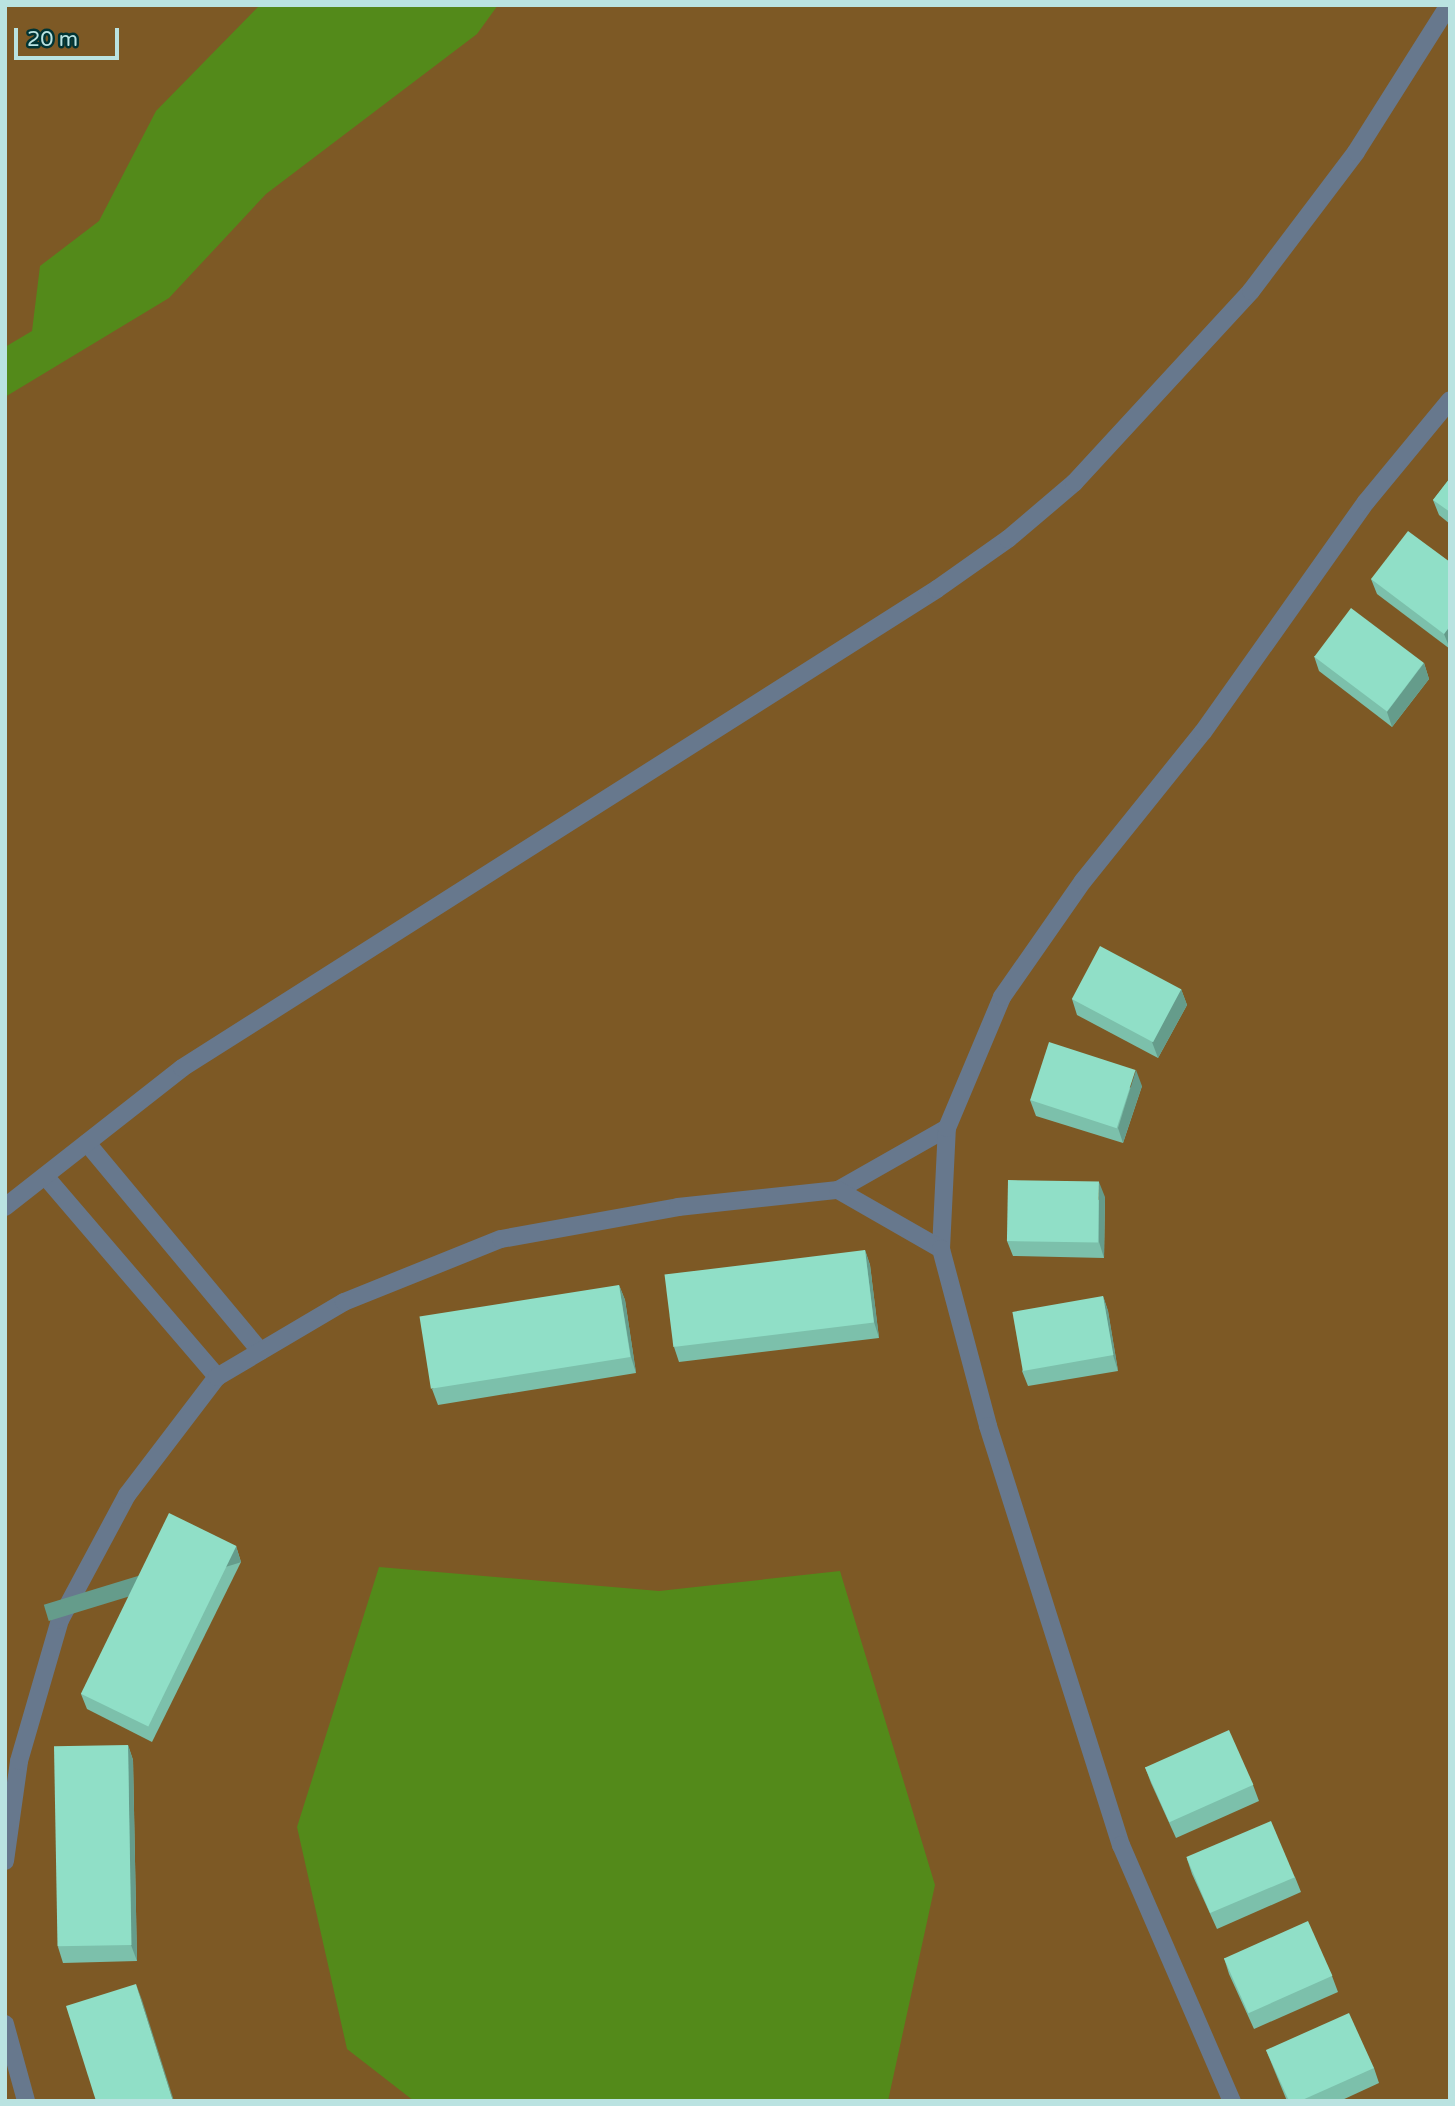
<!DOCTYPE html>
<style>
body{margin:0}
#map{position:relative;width:1455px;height:2106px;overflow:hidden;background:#0c3f3e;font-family:"Varela Round",sans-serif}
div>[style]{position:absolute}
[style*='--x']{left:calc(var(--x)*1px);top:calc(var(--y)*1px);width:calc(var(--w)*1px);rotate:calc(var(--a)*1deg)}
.green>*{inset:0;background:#7d5925;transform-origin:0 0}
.water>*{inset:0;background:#538a1a}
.minor>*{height:18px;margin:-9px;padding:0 9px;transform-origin:9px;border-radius:9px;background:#67788d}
.wall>*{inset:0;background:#7cc0ab}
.shaded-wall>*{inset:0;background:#659c8b;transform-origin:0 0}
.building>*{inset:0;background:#90dfc7;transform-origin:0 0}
span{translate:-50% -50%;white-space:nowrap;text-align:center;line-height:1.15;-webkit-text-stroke:7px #003434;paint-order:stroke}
.frame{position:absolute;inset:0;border:7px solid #bae3e1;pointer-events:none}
.scale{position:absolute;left:14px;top:28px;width:105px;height:32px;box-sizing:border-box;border:4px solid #bae3e1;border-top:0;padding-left:9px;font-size:21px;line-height:24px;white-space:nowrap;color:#bae3e1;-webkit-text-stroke:5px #003434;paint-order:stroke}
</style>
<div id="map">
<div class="green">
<div style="left:5px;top:5px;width:1445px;height:2096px"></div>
</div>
<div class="water">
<div style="clip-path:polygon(260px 5px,498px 5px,477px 34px,266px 194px,169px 298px,5px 397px,5px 347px,32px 331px,40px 266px,99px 221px,156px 111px)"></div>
<div style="clip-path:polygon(379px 1567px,659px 1591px,840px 1571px,935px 1885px,888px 2101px,414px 2101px,347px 2049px,297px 1827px)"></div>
</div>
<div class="minor">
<div style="--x:87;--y:1143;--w:271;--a:50.2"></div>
<div style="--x:45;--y:1176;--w:265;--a:49.4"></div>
<div style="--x:838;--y:1190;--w:125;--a:-29.6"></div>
<div style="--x:5;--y:1207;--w:225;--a:-38.1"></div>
<div style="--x:182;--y:1068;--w:894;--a:-32.39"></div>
<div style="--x:937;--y:589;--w:87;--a:-35.2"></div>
<div style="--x:1008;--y:539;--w:87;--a:-40.3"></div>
<div style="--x:1074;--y:483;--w:261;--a:-47.3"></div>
<div style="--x:1251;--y:291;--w:174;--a:-52.9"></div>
<div style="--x:1356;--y:152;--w:174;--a:-57.7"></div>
<div style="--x:941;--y:1249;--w:121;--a:-87.2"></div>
<div style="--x:947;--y:1128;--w:142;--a:-67.2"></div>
<div style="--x:1002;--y:997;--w:141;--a:-55.1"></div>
<div style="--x:1083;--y:881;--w:191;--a:-51.2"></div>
<div style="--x:1203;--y:732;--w:282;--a:-54.7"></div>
<div style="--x:1366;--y:502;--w:132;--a:-50.5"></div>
<div style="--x:5;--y:1861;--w:101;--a:-82"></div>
<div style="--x:19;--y:1761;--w:147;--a:-73.8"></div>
<div style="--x:60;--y:1620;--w:142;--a:-61.8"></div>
<div style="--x:127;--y:1495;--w:148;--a:-52.7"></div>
<div style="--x:217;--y:1377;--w:147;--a:-30.6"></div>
<div style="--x:344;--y:1302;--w:169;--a:-21.9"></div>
<div style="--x:501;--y:1239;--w:180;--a:-10.2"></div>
<div style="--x:678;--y:1207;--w:161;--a:-6.1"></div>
<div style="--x:838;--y:1190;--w:119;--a:29.8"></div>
<div style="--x:941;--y:1249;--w:183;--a:75.1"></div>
<div style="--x:988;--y:1426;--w:440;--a:72.4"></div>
<div style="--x:1121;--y:1845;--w:279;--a:66.6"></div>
<div style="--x:5;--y:2024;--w:80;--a:74.7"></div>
</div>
<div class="wall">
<div style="clip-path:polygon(1450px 478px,1450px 524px,1439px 515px,1433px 500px)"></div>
<div style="clip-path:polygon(1450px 562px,1450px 649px,1377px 594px,1371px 579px)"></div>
<div style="clip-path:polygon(1314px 656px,1424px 663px,1429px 679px,1392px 727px,1319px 671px)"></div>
<div style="clip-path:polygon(1181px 989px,1187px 1005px,1158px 1058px,1077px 1015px,1072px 999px)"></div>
<div style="clip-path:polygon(1142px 1086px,1123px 1143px,1036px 1116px,1030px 1100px)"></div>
<div style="clip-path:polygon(1105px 1197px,1104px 1258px,1013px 1256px,1007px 1241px)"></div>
<div style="clip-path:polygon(865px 1250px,870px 1265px,879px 1338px,679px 1362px,674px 1347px)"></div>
<div style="clip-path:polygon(619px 1285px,625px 1300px,636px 1373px,438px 1405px,432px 1389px)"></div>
<div style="clip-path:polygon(1103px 1296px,1108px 1311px,1118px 1371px,1028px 1386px,1022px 1371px)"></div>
<div style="clip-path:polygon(236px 1546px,241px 1562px,152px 1742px,87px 1709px,81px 1694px)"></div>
<div style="clip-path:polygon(128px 1745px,133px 1760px,137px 1961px,63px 1963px,58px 1947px)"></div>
<div style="clip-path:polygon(1145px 1767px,1253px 1785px,1259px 1801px,1176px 1838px,1151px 1783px)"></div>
<div style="clip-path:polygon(1187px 1859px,1295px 1877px,1301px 1892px,1217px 1929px,1192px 1874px)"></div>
<div style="clip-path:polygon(1224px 1958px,1332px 1976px,1338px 1992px,1254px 2029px,1229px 1974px)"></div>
<div style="clip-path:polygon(1266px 2050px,1374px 2068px,1379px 2083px,1340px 2101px,1287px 2101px)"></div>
</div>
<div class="shaded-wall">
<div style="clip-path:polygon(1450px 626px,1450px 649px,1444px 634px)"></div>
<div style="clip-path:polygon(1424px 663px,1429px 679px,1392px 727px,1387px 712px)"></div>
<div style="clip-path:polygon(1181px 989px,1187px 1005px,1158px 1058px,1152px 1042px)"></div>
<div style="clip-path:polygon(1136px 1070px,1142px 1086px,1123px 1143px,1118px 1128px)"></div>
<div style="clip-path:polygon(1099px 1182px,1105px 1197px,1104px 1258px,1099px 1242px)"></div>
<div style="clip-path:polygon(865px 1250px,870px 1265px,879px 1338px,874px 1322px)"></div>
<div style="clip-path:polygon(619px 1285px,625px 1300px,636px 1373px,631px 1357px)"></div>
<div style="clip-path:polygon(1103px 1296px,1108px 1311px,1118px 1371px,1113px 1355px)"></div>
<div style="left:236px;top:1546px;width:17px;height:201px;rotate:73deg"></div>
<div style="clip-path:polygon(128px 1745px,133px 1760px,137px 1961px,131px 1945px)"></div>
<div style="clip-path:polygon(136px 1984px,142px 2000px,174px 2101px,173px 2101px)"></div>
</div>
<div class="building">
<div style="clip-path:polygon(1450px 478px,1450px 512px,1433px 500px)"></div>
<div style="clip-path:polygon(1408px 531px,1450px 562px,1450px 626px,1444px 634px,1371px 579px)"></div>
<div style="left:1351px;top:608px;width:91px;height:61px;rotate:37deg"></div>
<div style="left:1100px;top:946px;width:92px;height:60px;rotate:28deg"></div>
<div style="left:1049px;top:1042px;width:91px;height:61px;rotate:18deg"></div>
<div style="left:1008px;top:1180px;width:91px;height:61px;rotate:1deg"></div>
<div style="left:865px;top:1250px;width:73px;height:202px;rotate:83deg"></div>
<div style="left:619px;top:1285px;width:73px;height:202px;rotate:81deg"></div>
<div style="left:1103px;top:1296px;width:60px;height:92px;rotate:80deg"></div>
<div style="left:169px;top:1513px;width:75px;height:201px;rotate:26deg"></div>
<div style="left:1229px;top:1730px;width:60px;height:92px;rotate:66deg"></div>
<div style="left:128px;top:1745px;width:200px;height:74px;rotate:89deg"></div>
<div style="left:1271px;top:1821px;width:61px;height:92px;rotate:67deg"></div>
<div style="left:1308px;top:1921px;width:60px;height:92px;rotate:66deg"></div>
<div style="clip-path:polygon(136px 1984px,173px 2101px,96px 2101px,66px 2006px)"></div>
<div style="clip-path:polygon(1349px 2013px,1374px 2068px,1300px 2101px,1289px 2101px,1266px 2050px)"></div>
</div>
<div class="frame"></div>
<div class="scale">20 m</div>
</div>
